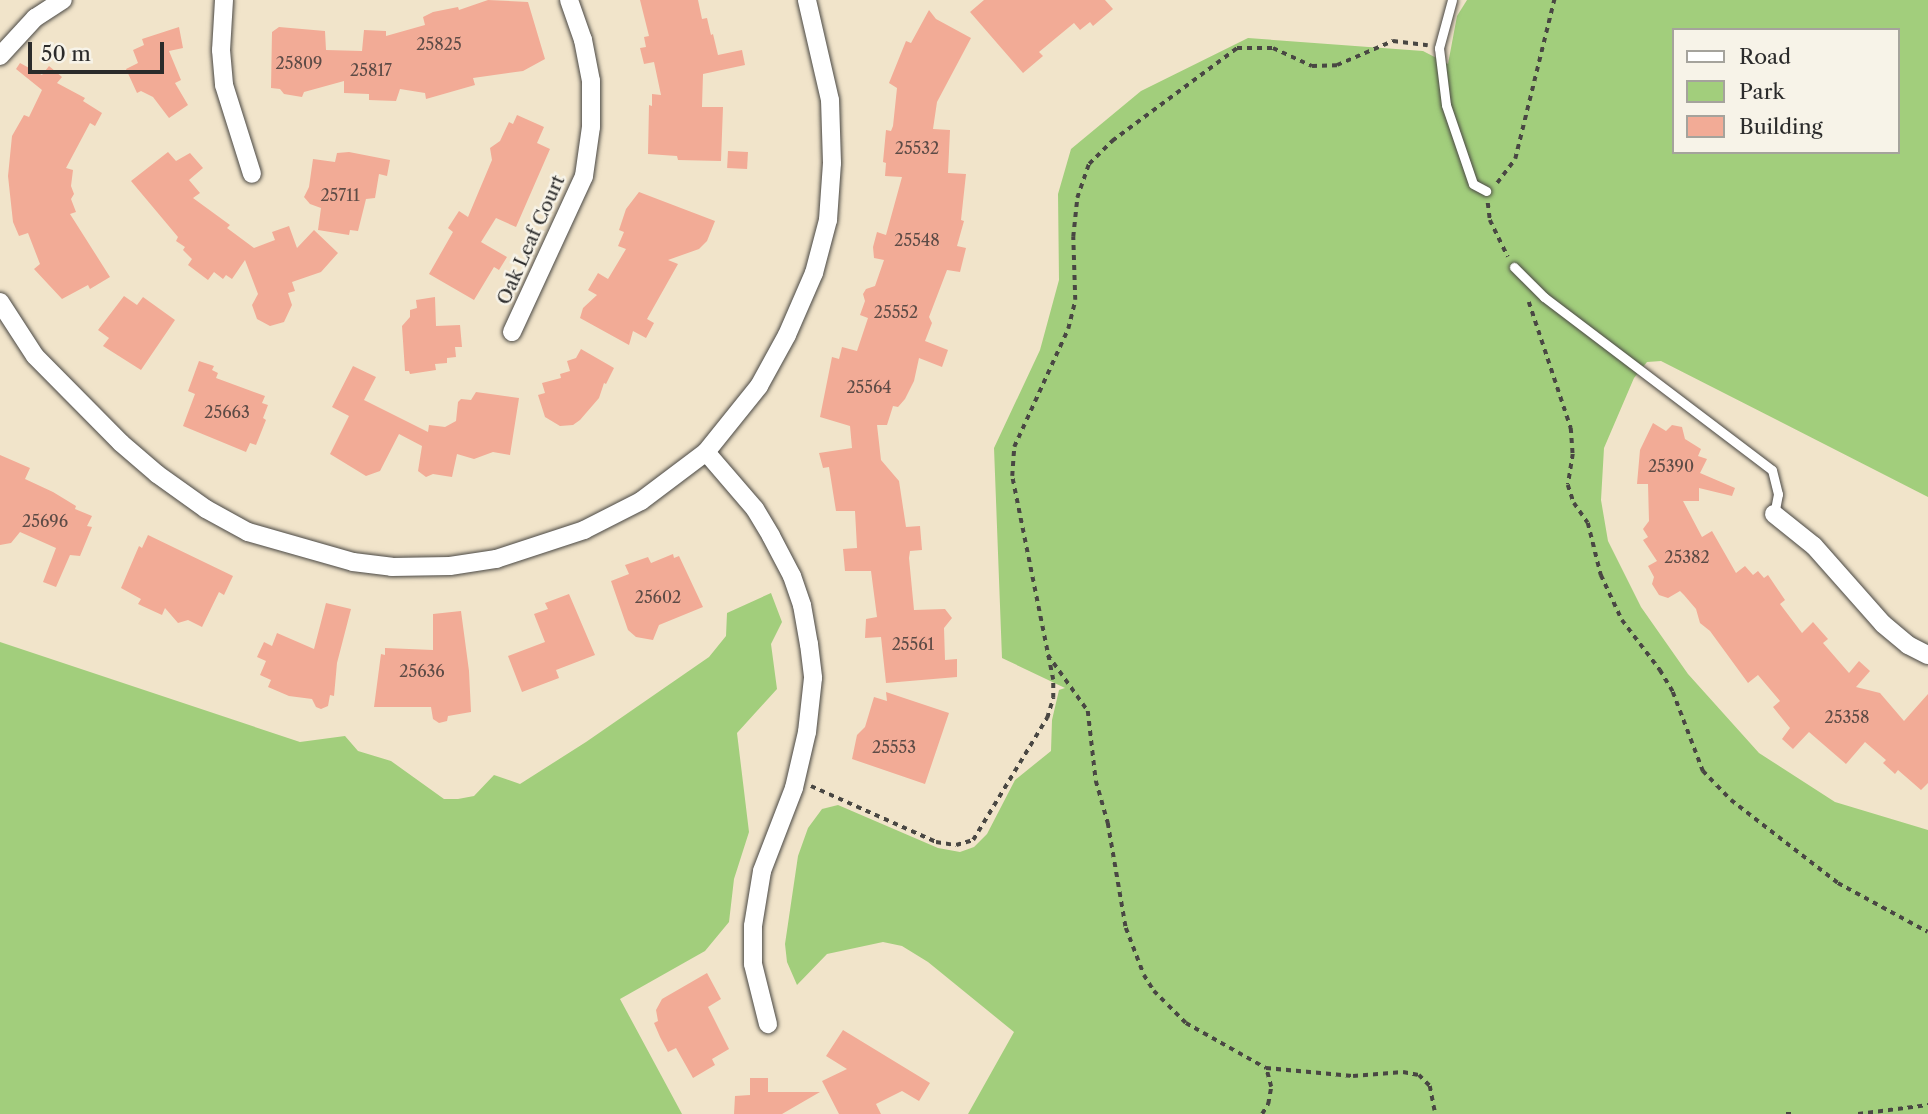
<!DOCTYPE html>
<style>
body{margin:0}
#map{position:relative;width:1928px;height:1114px;overflow:hidden;background:#f1e4ca;font-family:"Libre Caslon Text",serif}
div>[style]{position:absolute}
[style*='--x']{left:calc(var(--x)*1px);top:calc(var(--y)*1px);width:calc(var(--w)*1px);rotate:calc(var(--a)*1deg)}
.green>*{inset:0;background:#a2ce7c}
.building>*{inset:0;background:#f2ab96;transform-origin:0 0}
.path>*{height:3.5px;margin-top:-1.75px;transform-origin:0;background:repeating-linear-gradient(90deg,#494743 0 5px,transparent 0 10px)}
.roads{filter:drop-shadow(0 0 2px #494743) drop-shadow(0 0 2px #494743)}
.service>*{height:9px;margin:-4.5px;padding:0 4.5px;transform-origin:4.5px;border-radius:4.5px;background:#fff}
.minor>*{height:18px;margin:-9px;padding:0 9px;transform-origin:9px;border-radius:9px;background:#fff}
span{translate:-50% -50%;white-space:nowrap;text-align:center;line-height:1.15;-webkit-text-stroke:5px #f7f3e8;paint-order:stroke}
.number-label{font-size:16px;color:#5d4b46}
.number-label span{-webkit-text-stroke-width:0}
.street-label{font-size:19px;color:#2b2b2b}
.legend{position:absolute;left:1672px;top:28px;width:228px;height:126px;box-sizing:border-box;background:#f7f3e8;border:2px solid #a5a39c;margin:0;padding:9px 12px;list-style:none;font-size:21px;color:#2b2b2b}
.legend li{display:flex;align-items:center;gap:14px;height:35px}
.legend b{width:35px;border:2px solid #a5a39c}
.scale{position:absolute;left:28px;top:42px;width:136px;height:32px;box-sizing:border-box;border:4px solid #2b2b2b;border-top:0;padding-left:9px;font-size:21px;line-height:24px;white-space:nowrap;color:#2b2b2b;-webkit-text-stroke:5px #f7f3e8;paint-order:stroke}
</style>
<div id="map">
<div class="green">
<div style="clip-path:polygon(evenodd,1467px 0,1928px 0,1928px 497px,1661px 361px,1647px 362px,1634px 378px,1604px 448px,1601px 500px,1608px 541px,1641px 607px,1688px 674px,1759px 753px,1835px 802px,1928px 830px,1928px 1114px,968px 1114px,1014px 1032px,928px 962px,902px 946px,883px 942px,827px 954px,797px 985px,787px 962px,785px 944px,798px 856px,808px 828px,822px 809px,838px 805px,938px 848px,960px 852px,974px 847px,987px 834px,1015px 780px,1051px 751px,1052px 720px,1059px 690px,1065px 688px,1002px 658px,994px 448px,1040px 350px,1059px 280px,1058px 194px,1071px 149px,1141px 91px,1248px 38px,1423px 51px,1448px 64px,1457px 16px,1467px 0,1674px 30px,1898px 30px,1898px 152px,1674px 152px,1674px 30px)"></div>
<div style="clip-path:polygon(771px 593px,782px 622px,771px 644px,777px 689px,737px 733px,749px 832px,734px 879px,729px 922px,705px 951px,620px 999px,682px 1114px,0 1114px,0 642px,300px 742px,345px 736px,358px 751px,391px 761px,444px 799px,458px 799px,474px 796px,494px 775px,520px 784px,586px 742px,709px 657px,726px 636px,727px 613px)"></div>
</div>
<div class="building">
<div style="clip-path:polygon(488px 0,528px 2px,545px 59px,523px 71px,473px 78px,475px 85px,426px 99px,425px 93px,400px 89px,396px 101px,369px 100px,369px 94px,344px 93px,344px 81px,304px 92px,302px 97px,284px 94px,280px 89px,271px 88px,272px 32px,279px 27px,325px 31px,326px 50px,362px 51px,364px 30px,386px 31px,386px 36px,425px 25px,423px 17px,433px 12px,458px 7px,459px 10px)"></div>
<div style="clip-path:polygon(640px 0,698px 0,702px 19px,707px 18px,711px 35px,713px 34px,718px 55px,742px 50px,745px 65px,703px 74px,702px 107px,723px 107px,721px 161px,678px 160px,677px 156px,648px 154px,649px 105px,652px 106px,652px 94px,661px 95px,654px 62px,644px 64px,640px 48px,646px 47px,644px 37px,649px 36px)"></div>
<div style="clip-path:polygon(984px 0,1105px 0,1113px 9px,1093px 26px,1090px 22px,1080px 30px,1074px 23px,1039px 52px,1043px 56px,1023px 73px,970px 12px)"></div>
<div style="clip-path:polygon(929px 10px,936px 19px,971px 38px,937px 102px,933px 129px,950px 130px,948px 173px,966px 174px,961px 220px,964px 221px,957px 246px,966px 248px,960px 272px,947px 270px,929px 317px,932px 323px,925px 341px,948px 350px,942px 367px,919px 358px,914px 381px,905px 399px,898px 407px,893px 406px,887px 425px,877px 425px,881px 460px,899px 481px,906px 527px,920px 526px,922px 550px,910px 551px,909px 558px,914px 610px,945px 609px,952px 618px,944px 628px,945px 660px,957px 659px,957px 677px,886px 683px,881px 637px,865px 638px,866px 619px,877px 617px,871px 571px,845px 571px,843px 549px,857px 548px,855px 511px,836px 511px,829px 467px,823px 468px,819px 453px,852px 448px,850px 426px,820px 417px,832px 357px,839px 359px,842px 347px,857px 351px,868px 318px,860px 315px,865px 301px,863px 294px,866px 289px,875px 286px,884px 260px,874px 258px,873px 247px,877px 232px,886px 235px,902px 177px,885px 176px,886px 163px,883px 162px,886px 130px,891px 131px,893px 126px,897px 88px,889px 83px,906px 41px,911px 43px)"></div>
<div style="clip-path:polygon(179px 27px,183px 48px,169px 51px,181px 80px,175px 83px,188px 105px,169px 118px,153px 97px,141px 91px,137px 93px,126px 69px,138px 63px,133px 50px,144px 45px,142px 39px)"></div>
<div style="clip-path:polygon(20px 63px,42px 75px,49px 66px,62px 77px,57px 83px,85px 98px,83px 101px,102px 113px,95px 126px,90px 123px,66px 168px,73px 170px,71px 186px,74px 194px,71px 199px,76px 212px,70px 214px,110px 277px,90px 289px,88px 285px,62px 299px,34px 269px,40px 264px,28px 233px,19px 236px,13px 222px,8px 176px,12px 136px,24px 115px,29px 117px,42px 90px,16px 69px)"></div>
<div style="clip-path:polygon(517px 115px,544px 127px,537px 143px,550px 149px,516px 227px,496px 218px,481px 242px,507px 257px,499px 270px,494px 267px,474px 300px,429px 274px,453px 232px,448px 228px,459px 211px,468px 217px,492px 160px,490px 148px,500px 141px,509px 122px,513px 124px)"></div>
<div style="left:728px;top:151px;width:20px;height:17px;rotate:3deg"></div>
<div style="clip-path:polygon(168px 152px,176px 161px,190px 153px,203px 168px,189px 180px,200px 193px,193px 198px,230px 225px,227px 228px,254px 248px,275px 240px,272px 232px,289px 226px,297px 248px,314px 230px,338px 253px,321px 272px,292px 282px,295px 291px,288px 293px,292px 305px,284px 322px,270px 326px,257px 319px,252px 305px,258px 294px,245px 260px,232px 279px,226px 275px,223px 279px,214px 272px,208px 280px,188px 265px,192px 259px,183px 250px,185px 247px,176px 241px,178px 237px,131px 181px)"></div>
<div style="clip-path:polygon(349px 152px,390px 160px,387px 176px,379px 174px,375px 198px,366px 199px,358px 231px,350px 230px,349px 235px,318px 230px,321px 208px,310px 204px,304px 197px,309px 187px,313px 159px,335px 162px,337px 153px)"></div>
<div style="clip-path:polygon(639px 192px,715px 221px,707px 241px,699px 249px,668px 260px,678px 264px,647px 319px,654px 323px,646px 338px,633px 331px,629px 345px,580px 318px,583px 308px,597px 295px,588px 290px,598px 273px,608px 279px,626px 249px,618px 246px,624px 232px,619px 230px,626px 209px)"></div>
<div style="clip-path:polygon(124px 296px,137px 305px,143px 297px,175px 320px,141px 370px,103px 346px,109px 338px,98px 330px)"></div>
<div style="clip-path:polygon(435px 297px,436px 326px,460px 325px,462px 347px,455px 347px,456px 357px,447px 358px,447px 363px,435px 364px,436px 370px,410px 374px,409px 371px,405px 371px,402px 326px,410px 317px,410px 310px,417px 308px,416px 300px)"></div>
<div style="clip-path:polygon(581px 349px,614px 368px,606px 384px,604px 383px,599px 398px,580px 420px,573px 425px,560px 426px,545px 417px,538px 395px,545px 393px,542px 383px,561px 378px,560px 374px,570px 371px,567px 361px,576px 358px)"></div>
<div style="clip-path:polygon(199px 361px,214px 366px,212px 370px,218px 373px,216px 378px,265px 396px,262px 403px,268px 405px,263px 418px,266px 420px,256px 445px,250px 443px,246px 452px,183px 426px,195px 394px,188px 391px)"></div>
<div style="clip-path:polygon(353px 366px,376px 377px,364px 400px,428px 432px,429px 425px,445px 427px,456px 421px,458px 402px,461px 399px,471px 400px,476px 392px,519px 398px,510px 455px,493px 452px,474px 459px,457px 454px,452px 477px,433px 474px,426px 477px,418px 471px,422px 446px,399px 434px,380px 471px,366px 476px,330px 454px,349px 416px,332px 407px)"></div>
<div style="clip-path:polygon(1653px 423px,1666px 431px,1672px 425px,1682px 427px,1685px 439px,1701px 449px,1698px 456px,1707px 459px,1700px 473px,1735px 488px,1732px 496px,1699px 488px,1699px 501px,1683px 501px,1702px 537px,1712px 531px,1736px 573px,1745px 566px,1753px 575px,1758px 571px,1764px 578px,1768px 575px,1785px 600px,1780px 604px,1802px 633px,1813px 622px,1828px 639px,1823px 643px,1849px 673px,1859px 661px,1870px 671px,1856px 687px,1880px 693px,1904px 721px,1928px 694px,1928px 783px,1921px 790px,1898px 770px,1895px 774px,1883px 763px,1886px 760px,1865px 742px,1846px 764px,1809px 732px,1793px 749px,1782px 739px,1790px 728px,1773px 707px,1780px 701px,1758px 675px,1748px 683px,1710px 631px,1700px 623px,1696px 609px,1684px 595px,1680px 591px,1668px 598px,1659px 595px,1652px 584px,1654px 577px,1648px 566px,1657px 561px,1643px 540px,1648px 537px,1643px 529px,1649px 521px,1648px 484px,1637px 484px,1640px 450px)"></div>
<div style="clip-path:polygon(0 455px,30px 468px,25px 479px,53px 492px,76px 506px,75px 509px,92px 516px,87px 526px,92px 527px,80px 556px,70px 555px,56px 587px,43px 582px,56px 548px,20px 532px,11px 543px,0 545px)"></div>
<div style="clip-path:polygon(148px 535px,233px 576px,224px 595px,219px 592px,202px 627px,188px 620px,178px 623px,165px 608px,162px 615px,138px 604px,141px 599px,121px 588px,139px 546px,142px 548px)"></div>
<div style="clip-path:polygon(673px 554px,674px 558px,679px 556px,703px 607px,659px 625px,653px 640px,636px 637px,628px 630px,611px 581px,629px 574px,625px 565px,648px 557px,651px 563px)"></div>
<div style="clip-path:polygon(569px 594px,595px 655px,556px 670px,559px 678px,522px 692px,508px 656px,545px 642px,534px 614px,548px 609px,545px 603px)"></div>
<div style="clip-path:polygon(326px 603px,351px 609px,337px 663px,334px 696px,330px 695px,328px 706px,321px 709px,316px 707px,312px 699px,289px 696px,268px 687px,271px 680px,260px 675px,266px 661px,257px 657px,264px 642px,272px 646px,277px 633px,314px 649px)"></div>
<div style="clip-path:polygon(461px 611px,469px 671px,471px 712px,448px 716px,447px 721px,439px 723px,433px 719px,431px 707px,374px 707px,381px 654px,385px 655px,385px 648px,433px 650px,433px 614px)"></div>
<div style="clip-path:polygon(886px 692px,949px 713px,925px 784px,852px 759px,857px 735px,865px 727px,874px 697px,887px 701px)"></div>
<div style="clip-path:polygon(707px 973px,721px 999px,708px 1007px,729px 1049px,712px 1059px,715px 1065px,693px 1078px,676px 1048px,668px 1052px,660px 1037px,654px 1023px,658px 1021px,656px 1010px,662px 999px)"></div>
<div style="clip-path:polygon(843px 1030px,930px 1083px,919px 1101px,902px 1091px,876px 1104px,881px 1114px,839px 1114px,822px 1081px,847px 1069px,826px 1056px)"></div>
<div style="clip-path:polygon(750px 1078px,768px 1078px,768px 1092px,820px 1092px,782px 1114px,734px 1114px,735px 1096px,750px 1095px)"></div>
</div>
<div class="path">
<div style="--x:1497;--y:183;--w:30;--a:-53"></div>
<div style="--x:1515;--y:159;--w:164;--a:-76.2"></div>
<div style="--x:1488;--y:203;--w:17;--a:83"></div>
<div style="--x:1490;--y:220;--w:41;--a:64.1"></div>
<div style="--x:1529;--y:302;--w:133;--a:71.6"></div>
<div style="--x:1571;--y:428;--w:26;--a:86"></div>
<div style="--x:1573;--y:454;--w:31;--a:99"></div>
<div style="--x:1568;--y:485;--w:19;--a:72"></div>
<div style="--x:1574;--y:503;--w:24;--a:55"></div>
<div style="--x:1588;--y:523;--w:54;--a:76"></div>
<div style="--x:1601;--y:575;--w:50;--a:65"></div>
<div style="--x:1622;--y:620;--w:63;--a:52.8"></div>
<div style="--x:1660;--y:670;--w:26;--a:59"></div>
<div style="--x:1673;--y:692;--w:85;--a:69.2"></div>
<div style="--x:1703;--y:771;--w:40;--a:46"></div>
<div style="--x:1731;--y:800;--w:135;--a:37.8"></div>
<div style="--x:1838;--y:883;--w:102;--a:28.6"></div>
<div style="--x:1048;--y:655;--w:69;--a:54.5"></div>
<div style="--x:1088;--y:711;--w:70;--a:83.5"></div>
<div style="--x:1096;--y:781;--w:44;--a:74.1"></div>
<div style="--x:1108;--y:823;--w:107;--a:80.3"></div>
<div style="--x:1126;--y:928;--w:50;--a:69"></div>
<div style="--x:1144;--y:975;--w:19;--a:58"></div>
<div style="--x:1154;--y:991;--w:45;--a:45"></div>
<div style="--x:1186;--y:1023;--w:92;--a:29.4"></div>
<div style="--x:1266;--y:1068;--w:87;--a:5.3"></div>
<div style="--x:1353;--y:1076;--w:50;--a:-4.6"></div>
<div style="--x:1403;--y:1072;--w:16;--a:11"></div>
<div style="--x:1419;--y:1075;--w:16;--a:45"></div>
<div style="--x:1430;--y:1086;--w:25;--a:79"></div>
<div style="--x:811;--y:786;--w:137;--a:24.1"></div>
<div style="--x:936;--y:842;--w:20;--a:9"></div>
<div style="--x:956;--y:845;--w:18;--a:-16"></div>
<div style="--x:973;--y:840;--w:143;--a:-58.8"></div>
<div style="--x:1047;--y:718;--w:21;--a:-73"></div>
<div style="--x:1053;--y:698;--w:18;--a:-90"></div>
<div style="--x:1053;--y:680;--w:208;--a:-101.4"></div>
<div style="--x:1012;--y:476;--w:29;--a:-86"></div>
<div style="--x:1014;--y:447;--w:130;--a:-65.4"></div>
<div style="--x:1068;--y:329;--w:30;--a:-76"></div>
<div style="--x:1075;--y:300;--w:63;--a:-91.8"></div>
<div style="--x:1073;--y:237;--w:39;--a:-84"></div>
<div style="--x:1077;--y:198;--w:36;--a:-71"></div>
<div style="--x:1089;--y:164;--w:33;--a:-45"></div>
<div style="--x:1112;--y:141;--w:156;--a:-36.6"></div>
<div style="--x:1237;--y:48;--w:36;--a:0"></div>
<div style="--x:1273;--y:48;--w:43;--a:24.8"></div>
<div style="--x:1312;--y:66;--w:25;--a:-2"></div>
<div style="--x:1337;--y:65;--w:61;--a:-23.2"></div>
<div style="--x:1393;--y:41;--w:35;--a:7"></div>
<div style="--x:1262;--y:1114;--w:12;--a:-59"></div>
<div style="--x:1268;--y:1104;--w:17;--a:-80"></div>
<div style="--x:1271;--y:1087;--w:20;--a:-105"></div>
<div style="--x:1786;--y:1114;--w:5;--a:0"></div>
<div style="--x:1858;--y:1114;--w:71;--a:-7.3"></div>
</div>
<div class="roads">
<div class="service">
<div style="--x:1452;--y:0;--w:50;--a:105.2"></div>
<div style="--x:1439;--y:48;--w:57;--a:83"></div>
<div style="--x:1446;--y:105;--w:83;--a:71.1"></div>
<div style="--x:1473;--y:184;--w:15;--a:28"></div>
<div style="--x:1514;--y:267;--w:42;--a:45"></div>
<div style="--x:1544;--y:297;--w:286;--a:37.2"></div>
<div style="--x:1772;--y:470;--w:25;--a:76"></div>
<div style="--x:1778;--y:494;--w:20;--a:101"></div>
</div>
<div class="minor">
<div style="--x:224;--y:0;--w:50;--a:93.4"></div>
<div style="--x:221;--y:50;--w:35;--a:85"></div>
<div style="--x:224;--y:85;--w:93;--a:72.5"></div>
<div style="--x:0;--y:56;--w:52;--a:-47.4"></div>
<div style="--x:35;--y:18;--w:33;--a:-33"></div>
<div style="--x:0;--y:302;--w:64;--a:57.1"></div>
<div style="--x:35;--y:356;--w:122;--a:45.3"></div>
<div style="--x:121;--y:443;--w:48;--a:40.7"></div>
<div style="--x:157;--y:474;--w:60;--a:35.5"></div>
<div style="--x:206;--y:509;--w:48;--a:28.7"></div>
<div style="--x:248;--y:532;--w:109;--a:15.9"></div>
<div style="--x:353;--y:562;--w:39;--a:7"></div>
<div style="--x:392;--y:567;--w:58;--a:-1"></div>
<div style="--x:450;--y:566;--w:47;--a:-8.7"></div>
<div style="--x:496;--y:559;--w:93;--a:-18.2"></div>
<div style="--x:584;--y:530;--w:64;--a:-27"></div>
<div style="--x:641;--y:501;--w:81;--a:-37"></div>
<div style="--x:706;--y:452;--w:85;--a:-51.2"></div>
<div style="--x:759;--y:386;--w:58;--a:-61.2"></div>
<div style="--x:787;--y:335;--w:68;--a:-66.5"></div>
<div style="--x:814;--y:273;--w:55;--a:-75.2"></div>
<div style="--x:828;--y:220;--w:57;--a:-86"></div>
<div style="--x:832;--y:163;--w:63;--a:-91.8"></div>
<div style="--x:830;--y:100;--w:103;--a:-103"></div>
<div style="--x:512;--y:332;--w:172;--a:-65.2"></div>
<div style="--x:584;--y:176;--w:49;--a:-81.9"></div>
<div style="--x:591;--y:127;--w:46;--a:-90"></div>
<div style="--x:591;--y:81;--w:42;--a:-101"></div>
<div style="--x:583;--y:40;--w:42;--a:-109.3"></div>
<div style="--x:706;--y:452;--w:75;--a:49.3"></div>
<div style="--x:755;--y:509;--w:31;--a:59"></div>
<div style="--x:771;--y:536;--w:45;--a:62.3"></div>
<div style="--x:792;--y:576;--w:31;--a:71"></div>
<div style="--x:802;--y:605;--w:40;--a:80"></div>
<div style="--x:809;--y:644;--w:34;--a:83"></div>
<div style="--x:813;--y:678;--w:54;--a:96.3"></div>
<div style="--x:807;--y:732;--w:57;--a:103.1"></div>
<div style="--x:794;--y:788;--w:89;--a:111.1"></div>
<div style="--x:762;--y:871;--w:56;--a:99.3"></div>
<div style="--x:753;--y:926;--w:38;--a:90"></div>
<div style="--x:753;--y:964;--w:62;--a:76"></div>
<div style="--x:1774;--y:514;--w:51;--a:38.7"></div>
<div style="--x:1814;--y:546;--w:104;--a:48.5"></div>
<div style="--x:1883;--y:624;--w:33;--a:40"></div>
<div style="--x:1908;--y:645;--w:22;--a:27"></div>
</div>
</div>
<div class="number-label">
<span style="left:439px;top:44px">25825</span>
<span style="left:299px;top:63px">25809</span>
<span style="left:371px;top:70px">25817</span>
<span style="left:917px;top:148px">25532</span>
<span style="left:340px;top:195px">25711</span>
<span style="left:917px;top:240px">25548</span>
<span style="left:896px;top:312px">25552</span>
<span style="left:869px;top:387px">25564</span>
<span style="left:227px;top:412px">25663</span>
<span style="left:1671px;top:466px">25390</span>
<span style="left:45px;top:521px">25696</span>
<span style="left:1687px;top:557px">25382</span>
<span style="left:658px;top:597px">25602</span>
<span style="left:913px;top:644px">25561</span>
<span style="left:422px;top:671px">25636</span>
<span style="left:1847px;top:717px">25358</span>
<span style="left:894px;top:747px">25553</span>
</div>
<div class="street-label">
<span style="left:531px;top:240px;rotate:-66deg">Oak Leaf Court</span>
</div>
<ul class="legend">
<li><b style="height:9px;background:#fff"></b>Road</li>
<li><b style="height:19px;background:#a2ce7c"></b>Park</li>
<li><b style="height:19px;background:#f2ab96"></b>Building</li>
</ul>
<div class="scale">50 m</div>
</div>
